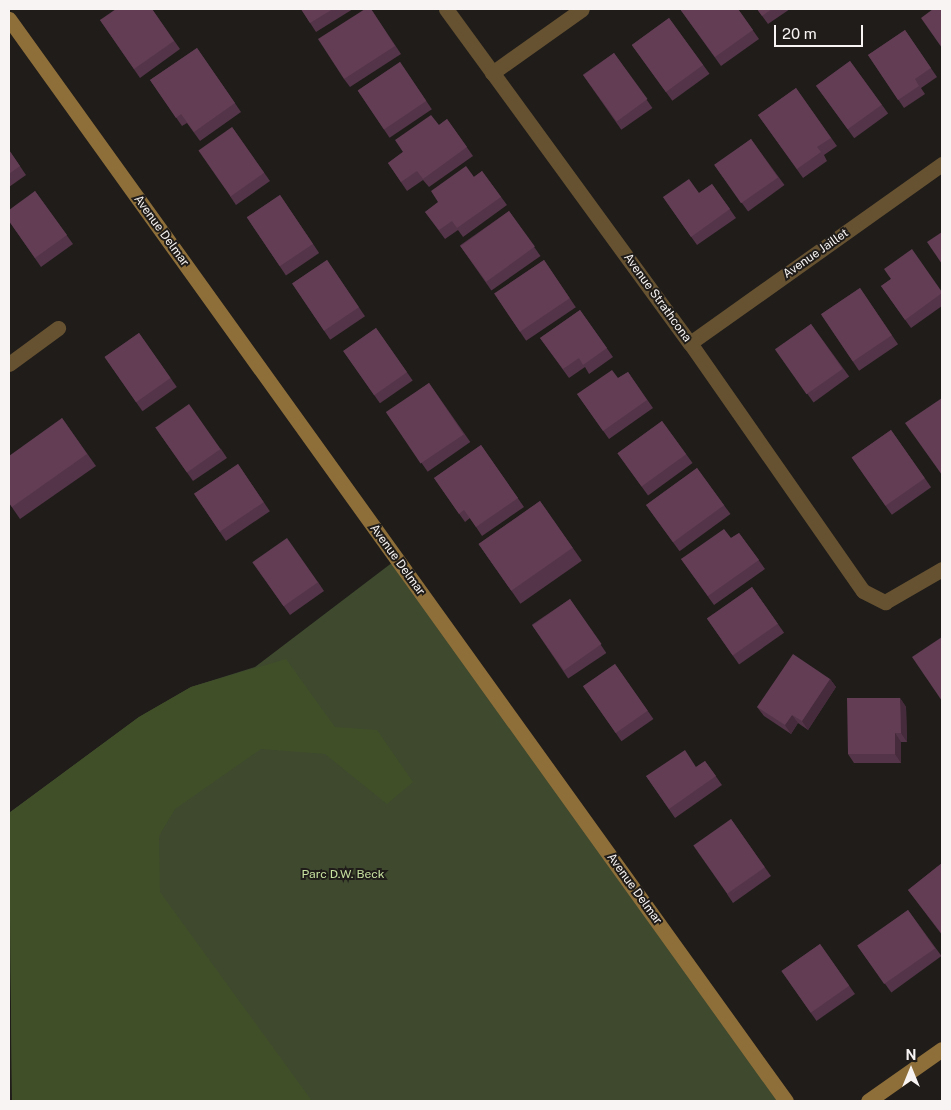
<!DOCTYPE html>
<style>
body{margin:0}
#map{position:relative;width:951px;height:1110px;overflow:hidden;background:#1f1c1a;font-family:"Public Sans",sans-serif}
div>[style]{position:absolute}
[style*='--x']{left:calc(var(--x)*1px);top:calc(var(--y)*1px);width:calc(var(--w)*1px);rotate:calc(var(--a)*1deg)}
.green>*{inset:0;background:#3e492e}
.forest>*{inset:0;background:#414f29}
.street>*{height:15px;margin:-7.5px;padding:0 7.5px;transform-origin:7.5px;border-radius:7.5px;background:#665231}
.secondary>*{height:15px;margin:-7.5px;padding:0 7.5px;transform-origin:7.5px;border-radius:7.5px;background:#8f6f39}
.wall>*{inset:0;background:#543448;transform-origin:0 0}
.shaded-wall>*{inset:0;background:#452b3b}
.building>*{inset:0;background:#623d54;transform-origin:0 0}
span{translate:-50% -50%;white-space:nowrap;text-align:center;line-height:1.15;-webkit-text-stroke:4px #1f1c1a;paint-order:stroke}
.street-label{font-size:12px;color:#f7f4f3}
.park-label{font-size:12px;color:#c7e19f}
.frame{position:absolute;inset:0;border:10px solid #f7f4f3;pointer-events:none}
.north{position:absolute;left:886px;top:1045px;width:50px;height:50px;-webkit-text-stroke:4px #1f1c1a;paint-order:stroke;rotate:0deg;font-size:14px;font-weight:700;line-height:20px;text-align:center;color:#f7f4f3}
.north::after{content:'';display:block;margin:auto;width:18px;height:22px;background:#f7f4f3;clip-path:polygon(50% 0,100% 100%,50% 72%,0 100%)}
.scale{position:absolute;left:774px;top:25px;width:89px;height:22px;box-sizing:border-box;border:2px solid #f7f4f3;border-top:0;padding-left:6px;font-size:15px;line-height:18px;white-space:nowrap;color:#f7f4f3;-webkit-text-stroke:4px #1f1c1a;paint-order:stroke}
</style>
<div id="map">
<div class="green">
<div style="clip-path:polygon(393px 562px,786px 1101px,12px 1101px,9px 813px,139px 717px,191px 687px,255px 667px)"></div>
</div>
<div class="forest">
<div style="clip-path:polygon(286px 659px,335px 727px,377px 730px,413px 782px,387px 804px,325px 754px,261px 749px,175px 809px,159px 836px,160px 892px,312px 1101px,12px 1101px,9px 813px,139px 717px,191px 687px)"></div>
</div>
<div class="street">
<div style="--x:446;--y:9;--w:414;--a:53.9"></div>
<div style="--x:690;--y:343;--w:302;--a:55.1"></div>
<div style="--x:863;--y:591;--w:25;--a:27"></div>
<div style="--x:885;--y:602;--w:66;--a:-30.1"></div>
<div style="--x:492;--y:73;--w:110;--a:-35.4"></div>
<div style="--x:690;--y:343;--w:309;--a:-35.4"></div>
<div style="--x:9;--y:364;--w:61;--a:-36.3"></div>
</div>
<div class="secondary">
<div style="--x:9;--y:19;--w:1332;--a:54.32"></div>
<div style="--x:868;--y:1101;--w:90;--a:-35.1"></div>
</div>
<div class="wall">
<div style="clip-path:polygon(152px 9px,180px 49px,140px 78px,100px 20px)"></div>
<div style="clip-path:polygon(301px 9px,353px 9px,316px 32px)"></div>
<div style="clip-path:polygon(371px 9px,401px 54px,350px 87px,344px 79px)"></div>
<div style="clip-path:polygon(680px 9px,738px 9px,759px 39px,721px 66px)"></div>
<div style="clip-path:polygon(757px 9px,790px 9px,768px 24px)"></div>
<div style="left:669px;top:18px;width:69px;height:46px;rotate:54deg"></div>
<div style="clip-path:polygon(905px 30px,937px 77px,921px 88px,925px 94px,904px 108px,868px 55px)"></div>
<div style="clip-path:polygon(197px 48px,241px 112px,200px 141px,187px 123px,182px 126px,150px 80px)"></div>
<div style="left:614px;top:53px;width:67px;height:38px;rotate:55deg"></div>
<div style="left:850px;top:61px;width:65px;height:42px;rotate:54deg"></div>
<div style="left:400px;top:62px;width:57px;height:51px;rotate:56deg"></div>
<div style="clip-path:polygon(796px 88px,837px 146px,824px 155px,827px 161px,803px 178px,758px 115px)"></div>
<div style="clip-path:polygon(447px 119px,473px 156px,429px 187px,423px 180px,407px 191px,388px 163px)"></div>
<div style="clip-path:polygon(232px 127px,270px 181px,236px 205px,230px 196px)"></div>
<div style="left:751px;top:139px;width:57px;height:45px;rotate:54deg"></div>
<div style="clip-path:polygon(9px 150px,26px 175px,9px 187px)"></div>
<div style="clip-path:polygon(482px 171px,507px 205px,463px 237px,458px 230px,445px 239px,425px 212px)"></div>
<div style="clip-path:polygon(712px 184px,736px 218px,697px 245px,663px 197px,699px 193px)"></div>
<div style="clip-path:polygon(35px 191px,73px 244px,41px 267px,9px 221px)"></div>
<div style="left:280px;top:195px;width:70px;height:40px;rotate:56deg"></div>
<div style="left:509px;top:211px;width:55px;height:60px;rotate:55deg"></div>
<div style="left:327px;top:260px;width:68px;height:42px;rotate:56deg"></div>
<div style="left:544px;top:260px;width:57px;height:60px;rotate:56deg"></div>
<div style="clip-path:polygon(891px 279px,942px 292px,942px 306px,911px 328px,881px 286px)"></div>
<div style="left:860px;top:288px;width:68px;height:47px;rotate:56deg"></div>
<div style="clip-path:polygon(580px 310px,613px 357px,589px 374px,585px 367px,569px 378px,540px 338px)"></div>
<div style="left:811px;top:324px;width:65px;height:44px;rotate:54deg"></div>
<div style="left:376px;top:328px;width:64px;height:40px;rotate:55deg"></div>
<div style="left:139px;top:333px;width:66px;height:42px;rotate:55deg"></div>
<div style="clip-path:polygon(628px 372px,653px 408px,609px 439px,577px 394px,618px 378px)"></div>
<div style="left:429px;top:383px;width:72px;height:52px;rotate:55deg"></div>
<div style="clip-path:polygon(62px 418px,96px 466px,20px 519px,9px 503px)"></div>
<div style="left:662px;top:421px;width:52px;height:55px;rotate:54deg"></div>
<div style="clip-path:polygon(155px 427px,221px 449px,227px 458px,193px 481px)"></div>
<div style="left:891px;top:430px;width:70px;height:48px;rotate:55deg"></div>
<div style="clip-path:polygon(481px 445px,524px 507px,482px 536px,470px 518px,465px 522px,434px 478px)"></div>
<div style="left:238px;top:464px;width:57px;height:53px;rotate:56deg"></div>
<div style="left:697px;top:468px;width:57px;height:63px;rotate:54deg"></div>
<div style="left:540px;top:501px;width:73px;height:75px;rotate:55deg"></div>
<div style="clip-path:polygon(739px 533px,765px 569px,714px 605px,681px 559px,731px 538px)"></div>
<div style="clip-path:polygon(252px 562px,318px 582px,324px 591px,290px 615px)"></div>
<div style="left:752px;top:587px;width:56px;height:55px;rotate:55deg"></div>
<div style="left:570px;top:599px;width:65px;height:46px;rotate:56deg"></div>
<div style="left:615px;top:664px;width:67px;height:39px;rotate:55deg"></div>
<div style="clip-path:polygon(830px 679px,836px 687px,808px 730px,798px 723px,791px 734px,764px 716px,757px 707px)"></div>
<div style="clip-path:polygon(900px 698px,906px 707px,907px 742px,901px 742px,901px 763px,854px 763px,848px 754px)"></div>
<div style="clip-path:polygon(705px 761px,722px 785px,675px 818px,646px 776px,696px 767px)"></div>
<div style="clip-path:polygon(731px 819px,771px 876px,733px 903px,727px 894px)"></div>
<div style="clip-path:polygon(942px 863px,942px 935px,908px 890px)"></div>
<div style="left:908px;top:910px;width:57px;height:62px;rotate:54deg"></div>
<div style="left:820px;top:944px;width:61px;height:47px;rotate:55deg"></div>
</div>
<div class="shaded-wall">
<div style="clip-path:polygon(830px 679px,836px 687px,808px 730px,802px 721px)"></div>
<div style="clip-path:polygon(900px 698px,906px 707px,907px 742px,901px 733px)"></div>
<div style="clip-path:polygon(792px 715px,798px 723px,791px 734px,785px 725px)"></div>
<div style="clip-path:polygon(895px 733px,901px 742px,901px 763px,895px 754px)"></div>
</div>
<div class="building">
<div style="clip-path:polygon(116px 9px,152px 9px,174px 41px,134px 69px,100px 20px)"></div>
<div style="clip-path:polygon(301px 9px,333px 9px,310px 23px)"></div>
<div style="clip-path:polygon(365px 9px,371px 9px,395px 46px,344px 79px,318px 39px)"></div>
<div style="clip-path:polygon(680px 9px,738px 9px,753px 30px,715px 57px)"></div>
<div style="clip-path:polygon(757px 9px,772px 9px,762px 16px)"></div>
<div style="clip-path:polygon(933px 9px,942px 9px,942px 48px,921px 18px)"></div>
<div style="left:669px;top:18px;width:58px;height:46px;rotate:54deg"></div>
<div style="clip-path:polygon(905px 30px,931px 68px,915px 79px,919px 86px,898px 100px,868px 55px)"></div>
<div style="clip-path:polygon(197px 48px,235px 103px,194px 132px,181px 114px,176px 118px,150px 80px)"></div>
<div style="left:614px;top:53px;width:57px;height:38px;rotate:54deg"></div>
<div style="left:850px;top:61px;width:54px;height:42px;rotate:54deg"></div>
<div style="left:400px;top:62px;width:47px;height:51px;rotate:56deg"></div>
<div style="clip-path:polygon(796px 88px,831px 138px,817px 147px,821px 152px,797px 169px,758px 115px)"></div>
<div style="clip-path:polygon(431px 115px,439px 125px,447px 119px,467px 147px,423px 179px,417px 171px,401px 182px,388px 163px,403px 152px,395px 140px)"></div>
<div style="left:232px;top:127px;width:56px;height:41px;rotate:55deg"></div>
<div style="left:751px;top:139px;width:47px;height:45px;rotate:55deg"></div>
<div style="clip-path:polygon(9px 150px,20px 166px,9px 174px)"></div>
<div style="clip-path:polygon(466px 166px,474px 177px,482px 171px,501px 197px,457px 228px,452px 221px,439px 230px,425px 212px,438px 202px,431px 191px)"></div>
<div style="clip-path:polygon(689px 179px,699px 193px,712px 184px,730px 209px,691px 237px,663px 197px)"></div>
<div style="clip-path:polygon(35px 191px,67px 235px,35px 258px,9px 221px,9px 210px)"></div>
<div style="left:280px;top:195px;width:59px;height:40px;rotate:56deg"></div>
<div style="left:509px;top:211px;width:44px;height:60px;rotate:54deg"></div>
<div style="clip-path:polygon(942px 232px,942px 264px,927px 242px)"></div>
<div style="clip-path:polygon(912px 249px,942px 292px,942px 293px,905px 320px,881px 286px,891px 279px,884px 269px)"></div>
<div style="left:327px;top:260px;width:57px;height:42px;rotate:56deg"></div>
<div style="left:544px;top:260px;width:46px;height:60px;rotate:56deg"></div>
<div style="left:860px;top:288px;width:57px;height:47px;rotate:56deg"></div>
<div style="clip-path:polygon(580px 310px,607px 348px,583px 365px,579px 358px,563px 369px,540px 338px)"></div>
<div style="left:811px;top:324px;width:55px;height:44px;rotate:55deg"></div>
<div style="left:376px;top:328px;width:54px;height:40px;rotate:55deg"></div>
<div style="left:139px;top:333px;width:55px;height:42px;rotate:55deg"></div>
<div style="clip-path:polygon(612px 370px,618px 378px,628px 372px,647px 400px,603px 431px,577px 394px)"></div>
<div style="left:429px;top:383px;width:62px;height:52px;rotate:56deg"></div>
<div style="clip-path:polygon(942px 398px,942px 475px,905px 423px)"></div>
<div style="left:189px;top:404px;width:55px;height:41px;rotate:55deg"></div>
<div style="clip-path:polygon(62px 418px,87px 454px,12px 507px,9px 503px,9px 456px)"></div>
<div style="left:662px;top:421px;width:41px;height:55px;rotate:54deg"></div>
<div style="left:891px;top:430px;width:59px;height:48px;rotate:55deg"></div>
<div style="clip-path:polygon(481px 445px,518px 498px,476px 527px,464px 510px,459px 514px,434px 478px)"></div>
<div style="left:238px;top:464px;width:46px;height:53px;rotate:56deg"></div>
<div style="left:697px;top:468px;width:46px;height:63px;rotate:54deg"></div>
<div style="left:540px;top:501px;width:57px;height:75px;rotate:55deg"></div>
<div style="clip-path:polygon(724px 529px,731px 538px,739px 533px,759px 560px,708px 596px,681px 559px)"></div>
<div style="left:287px;top:538px;width:54px;height:42px;rotate:55deg"></div>
<div style="left:752px;top:587px;width:45px;height:55px;rotate:55deg"></div>
<div style="left:570px;top:599px;width:55px;height:46px;rotate:55deg"></div>
<div style="clip-path:polygon(942px 637px,942px 701px,912px 657px)"></div>
<div style="clip-path:polygon(793px 654px,830px 679px,802px 721px,792px 715px,785px 725px,757px 707px)"></div>
<div style="left:615px;top:664px;width:57px;height:39px;rotate:55deg"></div>
<div style="clip-path:polygon(847px 698px,900px 698px,901px 733px,895px 733px,895px 754px,848px 754px)"></div>
<div style="clip-path:polygon(685px 750px,696px 767px,705px 761px,716px 776px,669px 809px,646px 776px)"></div>
<div style="left:731px;top:819px;width:59px;height:46px;rotate:55deg"></div>
<div style="clip-path:polygon(942px 863px,942px 934px,908px 890px)"></div>
<div style="left:908px;top:910px;width:47px;height:62px;rotate:55deg"></div>
<div style="left:820px;top:944px;width:51px;height:47px;rotate:55deg"></div>
</div>
<div class="street-label">
<span style="left:161px;top:231px;rotate:54deg">Avenue Delmar</span>
<span style="left:816px;top:254px;rotate:-35deg">Avenue Jaillet</span>
<span style="left:657px;top:298px;rotate:54deg">Avenue Strathcona</span>
<span style="left:397px;top:560px;rotate:54deg">Avenue Delmar</span>
<span style="left:634px;top:889px;rotate:54deg">Avenue Delmar</span>
</div>
<div class="park-label">
<span style="left:343px;top:875px">Parc D.W. Beck</span>
</div>
<div class="frame"></div>
<div class="north">N</div>
<div class="scale">20 m</div>
</div>
